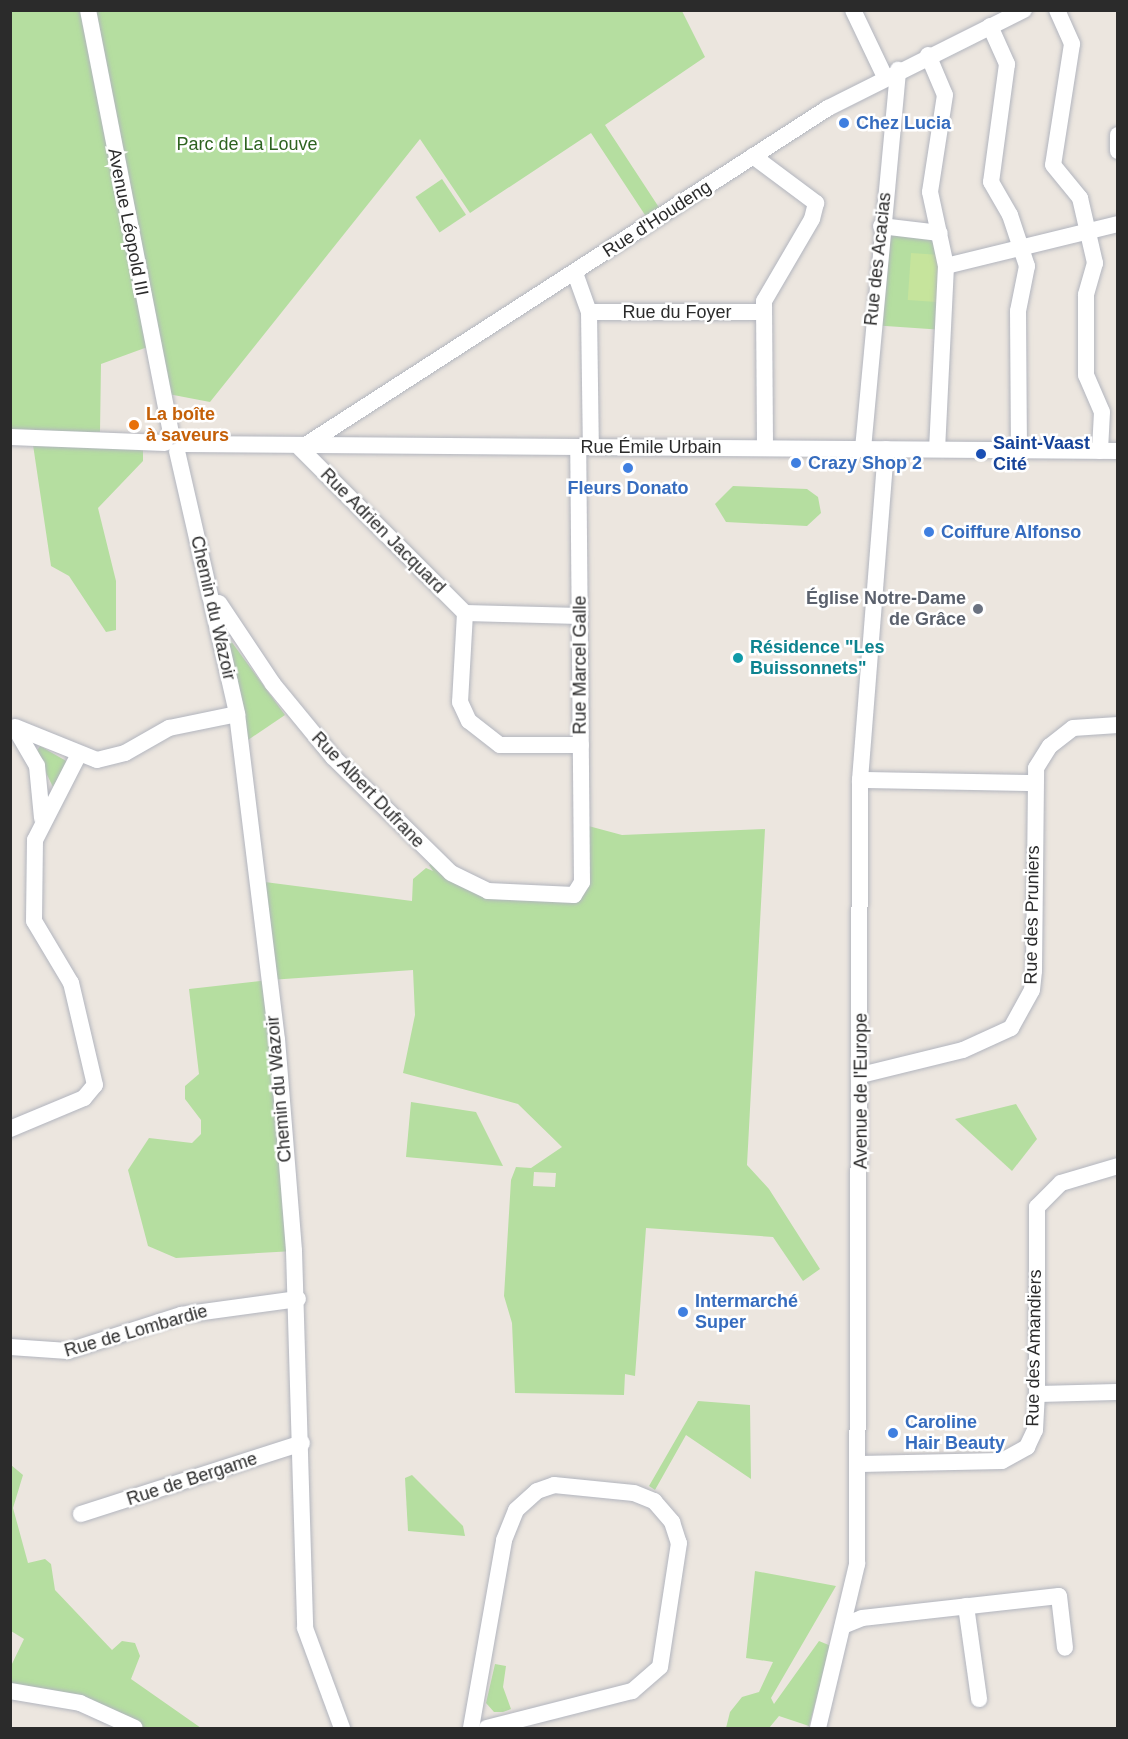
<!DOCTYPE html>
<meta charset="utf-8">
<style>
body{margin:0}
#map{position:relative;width:1128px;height:1739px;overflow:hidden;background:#ece6df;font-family:Arial,sans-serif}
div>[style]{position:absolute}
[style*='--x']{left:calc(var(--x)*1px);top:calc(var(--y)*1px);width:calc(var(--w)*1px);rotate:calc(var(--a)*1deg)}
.green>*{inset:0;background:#b5dea0;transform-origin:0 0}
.pitch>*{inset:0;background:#c6e49c;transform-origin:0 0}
.roads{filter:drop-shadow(0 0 2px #b2b5be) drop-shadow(0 0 2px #b2b5be)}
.minor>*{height:16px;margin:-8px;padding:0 8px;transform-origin:8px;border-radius:8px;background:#fff}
.dots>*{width:16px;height:16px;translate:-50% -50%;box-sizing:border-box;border:3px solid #fff;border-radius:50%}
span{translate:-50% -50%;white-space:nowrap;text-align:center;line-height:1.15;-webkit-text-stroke:5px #fff;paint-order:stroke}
.shop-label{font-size:18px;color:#366cbe;font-weight:700}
.left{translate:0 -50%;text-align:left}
.park-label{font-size:18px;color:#2e6320}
.street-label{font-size:18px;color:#2b2b2b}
.food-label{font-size:18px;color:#c56008;font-weight:700}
.transit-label{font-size:18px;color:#164399;font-weight:700}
.worship-label{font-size:18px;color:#5b616d;font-weight:700}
.right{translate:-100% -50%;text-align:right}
.culture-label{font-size:18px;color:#0d838f;font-weight:700}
.frame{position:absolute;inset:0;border:12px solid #2b2b2b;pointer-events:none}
</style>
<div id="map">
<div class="green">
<div style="clip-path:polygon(11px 11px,682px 11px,705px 57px,605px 125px,660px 209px,647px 218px,591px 133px,470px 213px,420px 139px,210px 402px,163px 393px,153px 345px,101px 364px,100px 432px,11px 437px)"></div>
<div style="left:442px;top:179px;width:43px;height:32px;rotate:56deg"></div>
<div style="clip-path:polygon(881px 226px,940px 233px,944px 330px,871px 325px)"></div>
<div style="clip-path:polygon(32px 438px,143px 442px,143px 461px,98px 508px,116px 581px,116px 630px,106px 632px,69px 576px,51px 566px)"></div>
<div style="clip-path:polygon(733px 486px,807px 489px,818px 497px,821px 513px,807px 526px,726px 522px,715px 504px)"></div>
<div style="clip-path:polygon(228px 637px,285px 715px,248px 740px,227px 640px)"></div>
<div style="clip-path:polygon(40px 746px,68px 762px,53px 787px,36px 752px)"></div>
<div style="clip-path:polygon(evenodd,581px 824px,622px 835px,765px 829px,747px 1165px,769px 1189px,820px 1269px,803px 1281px,773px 1237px,646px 1228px,635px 1376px,625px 1374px,624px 1395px,515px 1393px,512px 1323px,504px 1296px,511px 1180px,516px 1167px,531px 1168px,562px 1147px,518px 1104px,403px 1073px,415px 1015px,413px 970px,270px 980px,294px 1251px,176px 1258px,148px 1246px,128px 1170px,149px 1138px,192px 1143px,201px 1134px,201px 1120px,185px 1099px,185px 1086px,199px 1074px,189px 989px,269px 980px,257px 881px,412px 901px,413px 879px,426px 868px,433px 871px,429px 865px,436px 860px,463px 882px,574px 895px,581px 824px,534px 1172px,556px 1173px,555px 1187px,533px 1186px,534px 1172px)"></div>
<div style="clip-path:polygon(411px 1102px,476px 1112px,503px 1166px,406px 1157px)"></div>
<div style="clip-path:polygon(1016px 1104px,1037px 1139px,1012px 1171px,955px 1119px)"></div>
<div style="clip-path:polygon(698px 1401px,750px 1405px,751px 1479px,686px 1435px,655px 1490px,649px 1486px)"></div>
<div style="clip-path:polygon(11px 1465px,23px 1475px,13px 1508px,28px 1563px,45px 1559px,51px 1564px,55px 1590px,112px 1650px,122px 1641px,135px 1643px,140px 1656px,131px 1679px,201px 1728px,135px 1728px,117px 1718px,11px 1691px,10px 1668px,24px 1639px,11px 1631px)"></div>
<div style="clip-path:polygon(412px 1475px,463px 1526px,465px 1536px,408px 1531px,405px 1478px)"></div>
<div style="clip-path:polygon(755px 1571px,836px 1586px,771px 1698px,774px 1704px,819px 1641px,831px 1646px,809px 1726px,779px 1716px,769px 1728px,726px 1728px,730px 1712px,742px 1697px,759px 1692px,773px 1662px,746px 1658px)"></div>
<div style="clip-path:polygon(495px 1664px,506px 1666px,503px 1687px,511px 1709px,503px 1712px,494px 1712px,486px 1703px)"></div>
</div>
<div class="pitch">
<div style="left:911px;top:253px;width:29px;height:47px;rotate:4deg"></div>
</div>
<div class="roads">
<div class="minor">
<div style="--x:88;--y:10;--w:431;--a:78.9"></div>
<div style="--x:853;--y:10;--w:74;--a:64.5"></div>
<div style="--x:1057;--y:10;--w:37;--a:66"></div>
<div style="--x:1072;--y:44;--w:122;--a:98.9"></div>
<div style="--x:1053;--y:165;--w:43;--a:50.7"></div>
<div style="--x:1080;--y:198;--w:67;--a:77"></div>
<div style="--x:1095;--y:263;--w:33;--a:106"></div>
<div style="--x:1086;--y:295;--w:80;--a:90"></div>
<div style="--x:1086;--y:375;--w:40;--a:66.6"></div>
<div style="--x:1102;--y:412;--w:39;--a:93"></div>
<div style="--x:990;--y:26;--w:42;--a:65.9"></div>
<div style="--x:1007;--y:64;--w:119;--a:97.7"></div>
<div style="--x:991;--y:182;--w:38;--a:60"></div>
<div style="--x:1010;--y:215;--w:54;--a:71.6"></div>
<div style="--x:1027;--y:266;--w:46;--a:101.3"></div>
<div style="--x:1018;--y:311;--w:139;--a:89.6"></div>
<div style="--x:928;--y:55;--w:43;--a:67"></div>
<div style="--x:945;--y:95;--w:98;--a:98.8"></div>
<div style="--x:930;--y:192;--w:76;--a:77.8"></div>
<div style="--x:946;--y:266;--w:183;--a:92.8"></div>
<div style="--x:1118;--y:135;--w:16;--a:90"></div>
<div style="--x:753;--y:156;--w:79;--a:36.7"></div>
<div style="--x:816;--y:203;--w:16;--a:104"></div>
<div style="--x:812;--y:219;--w:95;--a:120.3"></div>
<div style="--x:764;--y:301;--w:146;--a:89.6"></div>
<div style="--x:881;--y:226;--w:59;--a:6.8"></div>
<div style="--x:946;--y:266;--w:177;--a:-13.7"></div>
<div style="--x:575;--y:273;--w:41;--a:70.3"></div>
<div style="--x:589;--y:312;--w:135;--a:89.2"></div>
<div style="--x:589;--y:312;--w:175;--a:0"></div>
<div style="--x:10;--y:437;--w:155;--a:2.2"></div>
<div style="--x:184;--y:444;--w:934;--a:0.43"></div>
<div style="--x:300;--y:448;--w:233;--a:45"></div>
<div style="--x:301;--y:448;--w:627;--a:-32.83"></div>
<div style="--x:828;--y:108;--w:219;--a:-26.6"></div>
<div style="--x:863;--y:449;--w:381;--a:-84.7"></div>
<div style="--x:177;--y:451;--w:270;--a:77.1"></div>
<div style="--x:237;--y:714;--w:327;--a:83"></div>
<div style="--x:277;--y:1039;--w:213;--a:85.4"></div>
<div style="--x:294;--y:1251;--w:377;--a:88.3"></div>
<div style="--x:305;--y:1628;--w:107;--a:69.7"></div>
<div style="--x:219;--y:603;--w:97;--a:56.3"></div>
<div style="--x:273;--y:684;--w:94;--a:50.6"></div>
<div style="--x:333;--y:757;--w:165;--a:44.5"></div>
<div style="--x:451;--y:873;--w:41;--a:25.9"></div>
<div style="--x:488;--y:891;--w:86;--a:2.7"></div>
<div style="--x:574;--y:895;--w:15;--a:-58"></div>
<div style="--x:582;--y:882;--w:435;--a:-90.5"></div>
<div style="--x:465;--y:613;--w:89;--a:93.2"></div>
<div style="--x:460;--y:702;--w:21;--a:65"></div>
<div style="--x:469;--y:721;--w:39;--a:38"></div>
<div style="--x:500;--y:745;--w:81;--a:0"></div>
<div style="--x:465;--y:613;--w:115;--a:1.5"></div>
<div style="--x:15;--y:727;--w:88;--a:21.9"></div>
<div style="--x:97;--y:760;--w:29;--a:-14"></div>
<div style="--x:125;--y:753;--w:51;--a:-29.6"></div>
<div style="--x:169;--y:728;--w:69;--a:-11.6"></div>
<div style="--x:15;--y:728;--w:44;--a:59.9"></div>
<div style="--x:37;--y:766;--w:52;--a:84.5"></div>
<div style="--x:860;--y:780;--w:173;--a:1"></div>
<div style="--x:861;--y:1075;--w:105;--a:-13.8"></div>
<div style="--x:963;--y:1050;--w:53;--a:-24.6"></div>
<div style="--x:1011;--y:1028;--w:43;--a:-61.1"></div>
<div style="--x:1032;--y:990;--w:19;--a:-84"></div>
<div style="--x:1034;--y:971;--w:203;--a:-89.4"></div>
<div style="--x:1036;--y:768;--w:26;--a:-58"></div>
<div style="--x:1050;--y:746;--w:29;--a:-38"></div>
<div style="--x:1073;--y:728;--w:45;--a:-3.8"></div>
<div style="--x:10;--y:1129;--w:80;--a:-22.7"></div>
<div style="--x:84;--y:1098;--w:17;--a:-50"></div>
<div style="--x:95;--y:1085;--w:105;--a:-103.2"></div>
<div style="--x:71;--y:983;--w:72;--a:-120.8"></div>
<div style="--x:34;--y:921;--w:81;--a:-89.3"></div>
<div style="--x:35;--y:840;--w:94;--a:-62.9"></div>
<div style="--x:10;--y:1347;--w:58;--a:3.9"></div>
<div style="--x:68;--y:1351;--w:119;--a:-17.7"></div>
<div style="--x:181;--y:1315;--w:118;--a:-7.8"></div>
<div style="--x:1037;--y:1394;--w:81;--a:-1.4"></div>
<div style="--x:860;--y:1464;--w:142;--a:-1.2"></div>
<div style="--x:1002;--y:1461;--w:29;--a:-29"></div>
<div style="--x:1027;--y:1447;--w:19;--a:-65"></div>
<div style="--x:1035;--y:1430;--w:36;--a:-87"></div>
<div style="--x:1037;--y:1394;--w:187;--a:-90"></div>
<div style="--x:1037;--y:1207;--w:34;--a:-45"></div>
<div style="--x:1061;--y:1183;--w:59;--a:-16.6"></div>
<div style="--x:81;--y:1514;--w:232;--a:-17.8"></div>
<div style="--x:966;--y:1606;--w:94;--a:82"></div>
<div style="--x:845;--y:1625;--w:18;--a:-22"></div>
<div style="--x:862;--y:1618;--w:198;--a:-6.4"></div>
<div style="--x:1059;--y:1596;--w:52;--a:83.4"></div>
<div style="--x:10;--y:1691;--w:71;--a:9.7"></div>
<div style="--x:80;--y:1703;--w:60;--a:24.4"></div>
<div style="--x:471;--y:1728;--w:191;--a:-80"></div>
<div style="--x:504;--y:1540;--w:32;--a:-68"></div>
<div style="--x:516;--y:1510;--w:28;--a:-42"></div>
<div style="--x:537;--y:1491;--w:18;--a:-19"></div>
<div style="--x:554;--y:1485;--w:80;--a:5.7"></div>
<div style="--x:634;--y:1493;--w:22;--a:22"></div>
<div style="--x:654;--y:1501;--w:28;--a:49"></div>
<div style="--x:672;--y:1522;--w:22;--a:72"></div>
<div style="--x:679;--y:1543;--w:125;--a:98.7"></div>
<div style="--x:660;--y:1667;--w:37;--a:139"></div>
<div style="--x:632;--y:1691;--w:150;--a:165.7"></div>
<div style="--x:818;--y:1728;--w:169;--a:-76.6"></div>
<div style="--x:857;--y:1564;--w:784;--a:-89.78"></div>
<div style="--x:860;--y:780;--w:332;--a:-85.5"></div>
</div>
</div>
<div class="dots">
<div style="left:844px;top:123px;background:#3f7fe0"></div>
<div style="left:134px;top:425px;background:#e8710a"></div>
<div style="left:981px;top:454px;background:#1a4fb4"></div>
<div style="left:796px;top:463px;background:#3f7fe0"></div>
<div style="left:628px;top:468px;background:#3f7fe0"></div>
<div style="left:929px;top:532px;background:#3f7fe0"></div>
<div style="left:978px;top:609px;background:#6b7280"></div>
<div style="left:738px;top:658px;background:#0f9aa8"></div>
<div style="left:683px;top:1312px;background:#3f7fe0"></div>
<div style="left:893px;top:1433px;background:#3f7fe0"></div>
</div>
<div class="shop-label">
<span class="left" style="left:856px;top:123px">Chez Lucia</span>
<span class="left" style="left:808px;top:463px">Crazy Shop 2</span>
<span style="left:628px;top:488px">Fleurs Donato</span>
<span class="left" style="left:941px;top:532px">Coiffure Alfonso</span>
<span class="left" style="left:695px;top:1312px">Intermarché<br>Super</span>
<span class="left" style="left:905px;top:1433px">Caroline<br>Hair Beauty</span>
</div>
<div class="park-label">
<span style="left:247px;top:144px">Parc de La Louve</span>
</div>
<div class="street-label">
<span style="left:657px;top:219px;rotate:-33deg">Rue d'Houdeng</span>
<span style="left:128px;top:222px;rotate:79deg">Avenue Léopold III</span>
<span style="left:878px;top:259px;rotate:-84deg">Rue des Acacias</span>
<span style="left:677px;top:312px">Rue du Foyer</span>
<span style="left:651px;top:447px">Rue Émile Urbain</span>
<span style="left:383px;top:531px;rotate:45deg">Rue Adrien Jacquard</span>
<span style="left:213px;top:608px;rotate:77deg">Chemin du Wazoir</span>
<span style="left:580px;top:665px;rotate:-90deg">Rue Marcel Galle</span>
<span style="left:368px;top:790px;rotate:46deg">Rue Albert Dufrane</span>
<span style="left:1032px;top:915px;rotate:-89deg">Rue des Pruniers</span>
<span style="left:279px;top:1089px;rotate:-95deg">Chemin du Wazoir</span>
<span style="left:861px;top:1091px;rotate:-90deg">Avenue de l'Europe</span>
<span style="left:136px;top:1331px;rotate:-16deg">Rue de Lombardie</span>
<span style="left:1034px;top:1348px;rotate:-89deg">Rue des Amandiers</span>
<span style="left:192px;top:1479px;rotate:-18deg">Rue de Bergame</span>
</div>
<div class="food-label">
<span class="left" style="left:146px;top:425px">La boîte<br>à saveurs</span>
</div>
<div class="transit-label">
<span class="left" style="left:993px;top:454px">Saint-Vaast<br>Cité</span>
</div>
<div class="worship-label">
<span class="right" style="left:966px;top:609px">Église Notre-Dame<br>de Grâce</span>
</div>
<div class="culture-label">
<span class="left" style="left:750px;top:658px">Résidence "Les<br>Buissonnets"</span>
</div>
<div class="frame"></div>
</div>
